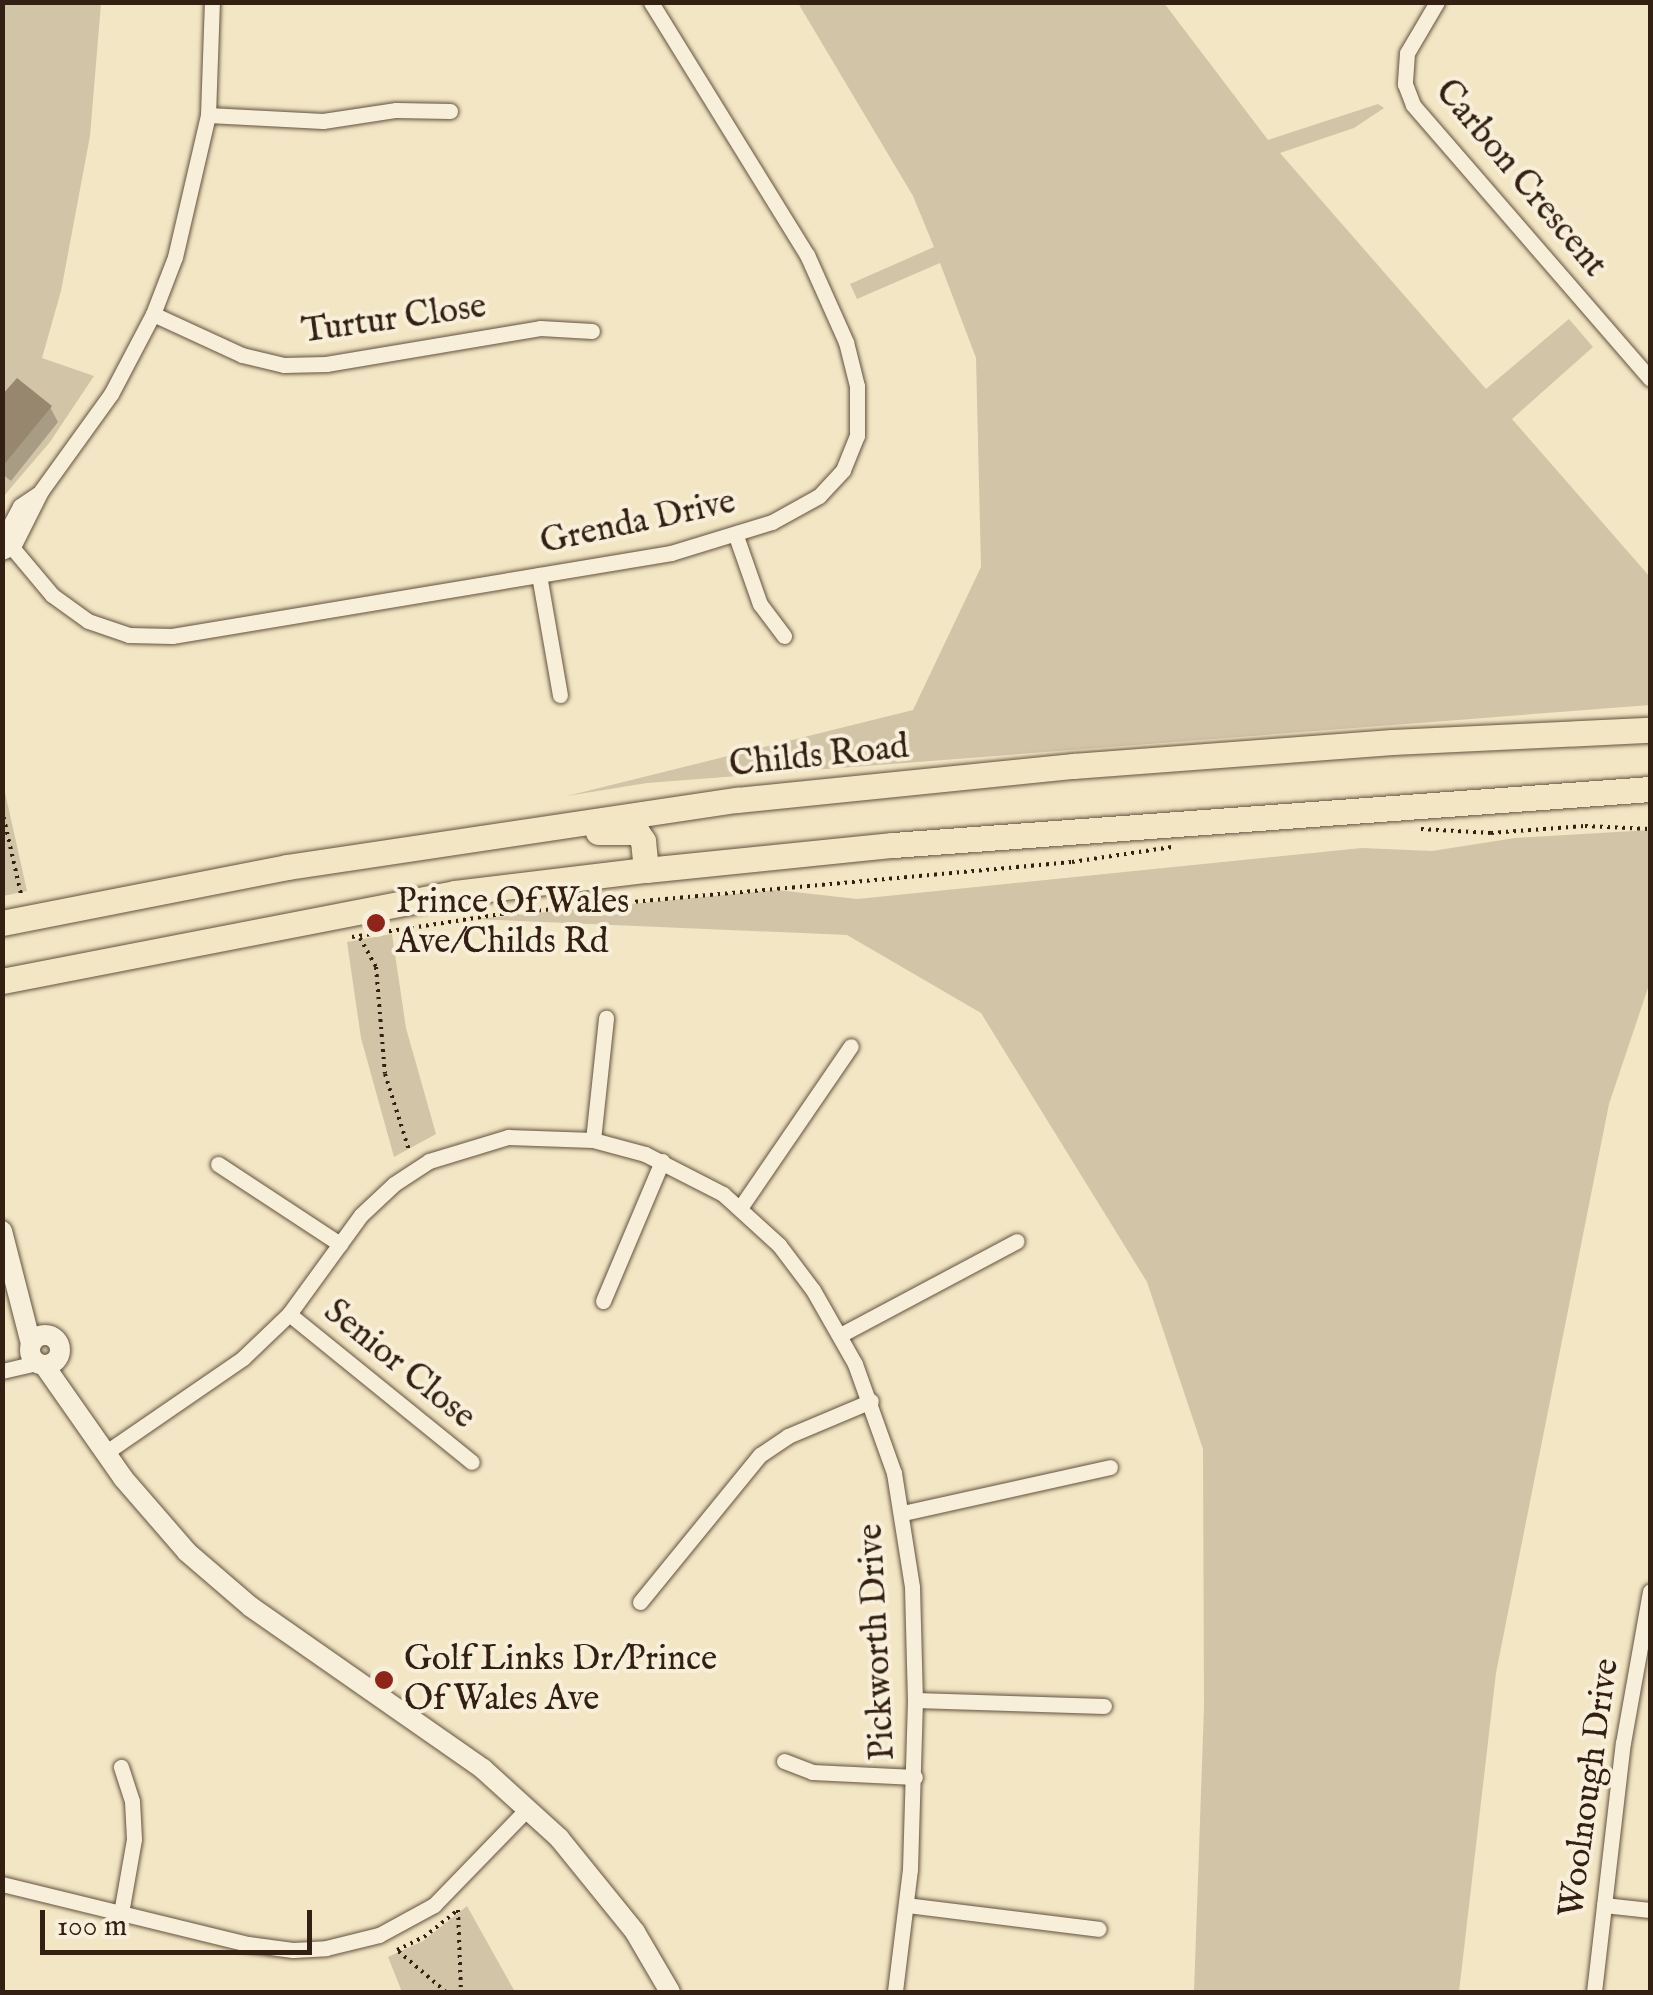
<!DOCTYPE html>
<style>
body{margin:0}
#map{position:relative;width:1653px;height:1995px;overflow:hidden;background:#f3e6c4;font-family:"IM FELL English",serif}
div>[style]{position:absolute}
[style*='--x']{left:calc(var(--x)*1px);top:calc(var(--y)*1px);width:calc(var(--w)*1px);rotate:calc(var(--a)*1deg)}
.green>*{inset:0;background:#d2c4a6}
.shadow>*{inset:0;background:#0003}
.building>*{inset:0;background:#97876f}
.path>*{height:4px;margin-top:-2px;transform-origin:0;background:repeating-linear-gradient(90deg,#332013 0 2.5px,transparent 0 7.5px)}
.roads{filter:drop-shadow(0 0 2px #63523f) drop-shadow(0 0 2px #63523f)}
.minor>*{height:15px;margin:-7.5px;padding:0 7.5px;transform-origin:7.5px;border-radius:7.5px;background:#f7efd9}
.tertiary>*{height:20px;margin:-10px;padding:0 10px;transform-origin:10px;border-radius:10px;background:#f7efd9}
.tertiary>.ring{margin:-10px;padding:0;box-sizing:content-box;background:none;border:20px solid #f7efd9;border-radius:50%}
.primary>*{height:25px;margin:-12.5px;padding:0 12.5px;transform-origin:12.5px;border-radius:12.5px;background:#f3e6c4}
.dots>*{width:28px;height:28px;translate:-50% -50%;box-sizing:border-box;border:5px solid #f7efd9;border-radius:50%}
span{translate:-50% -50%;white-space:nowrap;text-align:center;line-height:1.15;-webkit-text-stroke:8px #f7efd9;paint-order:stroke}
.street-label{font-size:35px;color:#332013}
.poi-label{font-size:35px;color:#332013}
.left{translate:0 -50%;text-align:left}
.frame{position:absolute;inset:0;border:5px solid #332013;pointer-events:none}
.scale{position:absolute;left:40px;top:1910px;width:272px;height:45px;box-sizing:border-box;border:5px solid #332013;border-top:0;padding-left:12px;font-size:30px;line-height:35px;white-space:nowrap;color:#332013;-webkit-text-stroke:8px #f7efd9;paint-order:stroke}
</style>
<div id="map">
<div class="green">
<div style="clip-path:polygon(3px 3px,101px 3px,90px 136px,61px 291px,42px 358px,94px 376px,50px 442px,3px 497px)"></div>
<div style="clip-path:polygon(798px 3px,1164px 3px,1268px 140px,1378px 104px,1384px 108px,1354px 128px,1280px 153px,1486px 389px,1569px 319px,1593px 347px,1512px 419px,1650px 577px,1650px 705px,647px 783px,567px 796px,913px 710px,981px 567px,976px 358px,940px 263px,857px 299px,850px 284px,934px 247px,913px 196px)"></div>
<div style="clip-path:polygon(2px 779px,27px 891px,3px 896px,2px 896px)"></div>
<div style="clip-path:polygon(1650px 830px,1650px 982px,1609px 1104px,1496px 1673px,1459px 1992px,1194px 1992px,1204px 1707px,1203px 1449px,1147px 1282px,981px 1013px,847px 935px,475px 919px,777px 890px,857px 899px,1362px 848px,1432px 851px,1515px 838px)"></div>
<div style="clip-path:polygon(392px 934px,406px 1028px,436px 1134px,394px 1157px,361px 1038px,347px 942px)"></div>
<div style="clip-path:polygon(467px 1906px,515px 1992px,402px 1992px,388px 1957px,423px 1941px)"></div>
</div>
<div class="shadow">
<div style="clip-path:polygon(2px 399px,50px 407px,58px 422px,11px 481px,2px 474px)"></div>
</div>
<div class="building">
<div style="clip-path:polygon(17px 378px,52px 406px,2px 467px,2px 395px)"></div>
</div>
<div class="path">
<div style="--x:2;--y:4;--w:3;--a:-45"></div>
<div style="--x:2;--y:810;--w:86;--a:77.3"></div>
<div style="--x:1421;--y:829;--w:70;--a:3.3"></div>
<div style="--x:1491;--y:833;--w:94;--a:-4.3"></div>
<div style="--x:1585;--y:826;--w:65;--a:2.6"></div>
<div style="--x:352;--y:937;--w:151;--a:-8.8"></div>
<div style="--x:501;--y:914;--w:573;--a:-5.2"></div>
<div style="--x:1072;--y:862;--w:101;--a:-8.5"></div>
<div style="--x:360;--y:938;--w:33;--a:61"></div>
<div style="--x:376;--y:967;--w:107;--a:85.2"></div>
<div style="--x:385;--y:1074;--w:80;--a:72.5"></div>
<div style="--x:446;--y:1992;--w:65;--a:-139.4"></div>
<div style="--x:397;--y:1950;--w:30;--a:-26"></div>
<div style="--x:424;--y:1937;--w:43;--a:-38.5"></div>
<div style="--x:458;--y:1910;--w:82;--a:87.9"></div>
</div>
<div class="roads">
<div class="minor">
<div style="--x:1437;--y:2;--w:59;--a:120.5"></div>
<div style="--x:1407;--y:53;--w:31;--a:94"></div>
<div style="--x:1405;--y:84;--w:22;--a:69"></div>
<div style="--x:1413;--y:105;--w:362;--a:49.1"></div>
<div style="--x:208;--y:115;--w:115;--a:3"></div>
<div style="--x:323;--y:121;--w:74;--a:-8.6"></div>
<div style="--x:396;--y:110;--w:54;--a:1.1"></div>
<div style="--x:153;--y:314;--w:98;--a:24.7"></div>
<div style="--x:242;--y:355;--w:43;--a:13.4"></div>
<div style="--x:284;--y:365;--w:42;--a:-1.4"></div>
<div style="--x:326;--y:364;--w:217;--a:-9.5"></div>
<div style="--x:540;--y:328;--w:52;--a:3.3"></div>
<div style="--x:736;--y:536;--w:72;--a:70.6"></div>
<div style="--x:760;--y:604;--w:40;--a:53"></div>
<div style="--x:5;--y:539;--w:73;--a:50"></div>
<div style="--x:52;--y:595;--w:44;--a:35.8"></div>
<div style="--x:88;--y:621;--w:43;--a:18.9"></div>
<div style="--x:129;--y:635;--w:43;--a:1.3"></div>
<div style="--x:172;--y:636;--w:506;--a:-9.44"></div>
<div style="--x:671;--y:553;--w:106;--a:-17.1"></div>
<div style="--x:772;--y:522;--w:54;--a:-29"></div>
<div style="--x:819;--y:496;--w:35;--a:-47"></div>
<div style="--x:843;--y:470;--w:37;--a:-68"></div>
<div style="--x:857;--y:436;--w:50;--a:-90"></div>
<div style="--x:857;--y:386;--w:45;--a:-104"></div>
<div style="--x:846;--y:342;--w:95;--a:-114.1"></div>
<div style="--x:807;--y:255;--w:297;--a:-121.7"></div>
<div style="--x:2;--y:540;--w:38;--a:-62"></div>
<div style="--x:20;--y:506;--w:22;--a:-34"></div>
<div style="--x:2;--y:552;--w:12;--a:-24"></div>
<div style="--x:13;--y:547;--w:63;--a:-63.4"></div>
<div style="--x:41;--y:491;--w:120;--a:-54.2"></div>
<div style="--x:111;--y:394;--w:90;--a:-62.3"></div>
<div style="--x:153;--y:314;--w:61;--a:-68.9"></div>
<div style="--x:175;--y:257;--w:146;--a:-76.9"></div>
<div style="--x:208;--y:115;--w:113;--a:-88"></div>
<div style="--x:539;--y:575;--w:122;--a:80.1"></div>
<div style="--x:593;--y:1140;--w:123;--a:-83.9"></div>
<div style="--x:218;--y:1164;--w:146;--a:33.3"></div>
<div style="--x:740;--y:1208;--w:196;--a:-55.6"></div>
<div style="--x:603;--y:1301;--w:152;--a:-67.1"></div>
<div style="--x:289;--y:1314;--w:235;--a:39"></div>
<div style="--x:840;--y:1335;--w:200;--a:-28"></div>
<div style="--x:2;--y:1371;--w:36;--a:-13"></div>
<div style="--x:105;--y:1453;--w:168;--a:-34.5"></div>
<div style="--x:243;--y:1358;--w:64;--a:-43.7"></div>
<div style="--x:289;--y:1314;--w:122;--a:-54"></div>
<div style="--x:361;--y:1215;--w:45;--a:-43.2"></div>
<div style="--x:394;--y:1184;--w:42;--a:-33.3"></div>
<div style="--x:429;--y:1161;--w:83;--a:-16.9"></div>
<div style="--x:508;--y:1137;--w:85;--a:2"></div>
<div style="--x:593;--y:1140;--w:54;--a:15.1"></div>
<div style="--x:645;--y:1154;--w:88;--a:27.1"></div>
<div style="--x:723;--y:1194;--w:76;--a:42.3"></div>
<div style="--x:779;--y:1245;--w:56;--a:52.9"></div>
<div style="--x:813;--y:1290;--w:85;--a:60.4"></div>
<div style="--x:855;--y:1364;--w:116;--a:70.3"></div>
<div style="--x:894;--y:1473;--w:115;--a:81"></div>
<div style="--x:912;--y:1587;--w:113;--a:88.5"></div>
<div style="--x:915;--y:1700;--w:169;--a:91.7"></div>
<div style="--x:910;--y:1869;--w:124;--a:97"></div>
<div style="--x:903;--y:1513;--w:212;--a:-12.5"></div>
<div style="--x:640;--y:1602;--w:190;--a:-50.8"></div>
<div style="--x:760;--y:1455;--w:34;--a:-34"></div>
<div style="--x:788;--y:1436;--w:90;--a:-22.9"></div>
<div style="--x:915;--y:1700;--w:189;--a:1.8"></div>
<div style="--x:784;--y:1761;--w:30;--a:21"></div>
<div style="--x:812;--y:1772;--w:103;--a:2.8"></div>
<div style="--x:2;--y:1884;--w:253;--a:13.7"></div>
<div style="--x:248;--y:1944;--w:45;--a:7.6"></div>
<div style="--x:293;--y:1950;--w:33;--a:-3"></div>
<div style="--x:326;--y:1948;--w:55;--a:-13.8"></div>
<div style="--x:379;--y:1935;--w:63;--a:-28.6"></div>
<div style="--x:434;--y:1905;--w:135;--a:-45.9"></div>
<div style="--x:907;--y:1905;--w:193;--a:7.1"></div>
<div style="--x:1604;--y:1905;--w:46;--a:6.2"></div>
<div style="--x:121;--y:1913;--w:75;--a:-80"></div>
<div style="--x:134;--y:1839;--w:38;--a:-93"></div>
<div style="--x:132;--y:1801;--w:36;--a:-108"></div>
<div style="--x:1594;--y:1992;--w:251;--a:-83.4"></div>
<div style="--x:1623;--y:1743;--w:154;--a:-79.9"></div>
</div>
<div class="tertiary">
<div style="--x:2;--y:1231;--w:117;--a:75.6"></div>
<div class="ring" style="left:30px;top:1335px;width:10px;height:10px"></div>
<div style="--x:44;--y:1365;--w:138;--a:55"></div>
<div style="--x:123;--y:1478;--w:98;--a:49.1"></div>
<div style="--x:187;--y:1552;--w:84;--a:40.7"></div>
<div style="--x:251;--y:1607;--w:283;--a:34.9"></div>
<div style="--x:483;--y:1769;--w:103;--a:42.2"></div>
<div style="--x:559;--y:1838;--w:121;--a:51"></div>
<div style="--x:635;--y:1932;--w:69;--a:59.7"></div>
</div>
<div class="primary">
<div style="--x:598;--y:832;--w:39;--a:0"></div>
<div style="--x:637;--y:832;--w:11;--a:56"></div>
<div style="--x:643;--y:841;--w:29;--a:84"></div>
<div style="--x:2;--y:923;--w:290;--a:-11.1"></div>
<div style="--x:287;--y:867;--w:455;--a:-8.5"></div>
<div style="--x:737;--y:800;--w:338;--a:-5.8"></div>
<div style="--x:1073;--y:766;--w:320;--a:-4.3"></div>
<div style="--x:1392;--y:742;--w:258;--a:-2.7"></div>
<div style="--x:2;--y:981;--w:461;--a:-11"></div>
<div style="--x:455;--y:893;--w:192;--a:-6.9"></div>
<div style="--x:646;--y:870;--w:248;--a:-5.8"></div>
<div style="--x:893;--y:845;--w:759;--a:-4.23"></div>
</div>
</div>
<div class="dots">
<div style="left:376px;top:923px;background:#8f2418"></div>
<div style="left:384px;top:1680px;background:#8f2418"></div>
</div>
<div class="street-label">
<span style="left:1520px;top:179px;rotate:50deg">Carbon Crescent</span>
<span style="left:394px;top:320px;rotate:-8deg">Turtur Close</span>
<span style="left:638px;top:523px;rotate:-12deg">Grenda Drive</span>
<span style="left:819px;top:757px;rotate:-6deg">Childs Road</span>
<span style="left:399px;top:1365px;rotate:39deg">Senior Close</span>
<span style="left:878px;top:1642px;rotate:-93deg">Pickworth Drive</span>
<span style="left:1590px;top:1788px;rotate:-82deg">Woolnough Drive</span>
</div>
<div class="poi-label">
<span class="left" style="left:396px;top:923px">Prince Of Wales<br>Ave/Childs Rd</span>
<span class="left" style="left:404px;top:1680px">Golf Links Dr/Prince<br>Of Wales Ave</span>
</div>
<div class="frame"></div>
<div class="scale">100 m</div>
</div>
